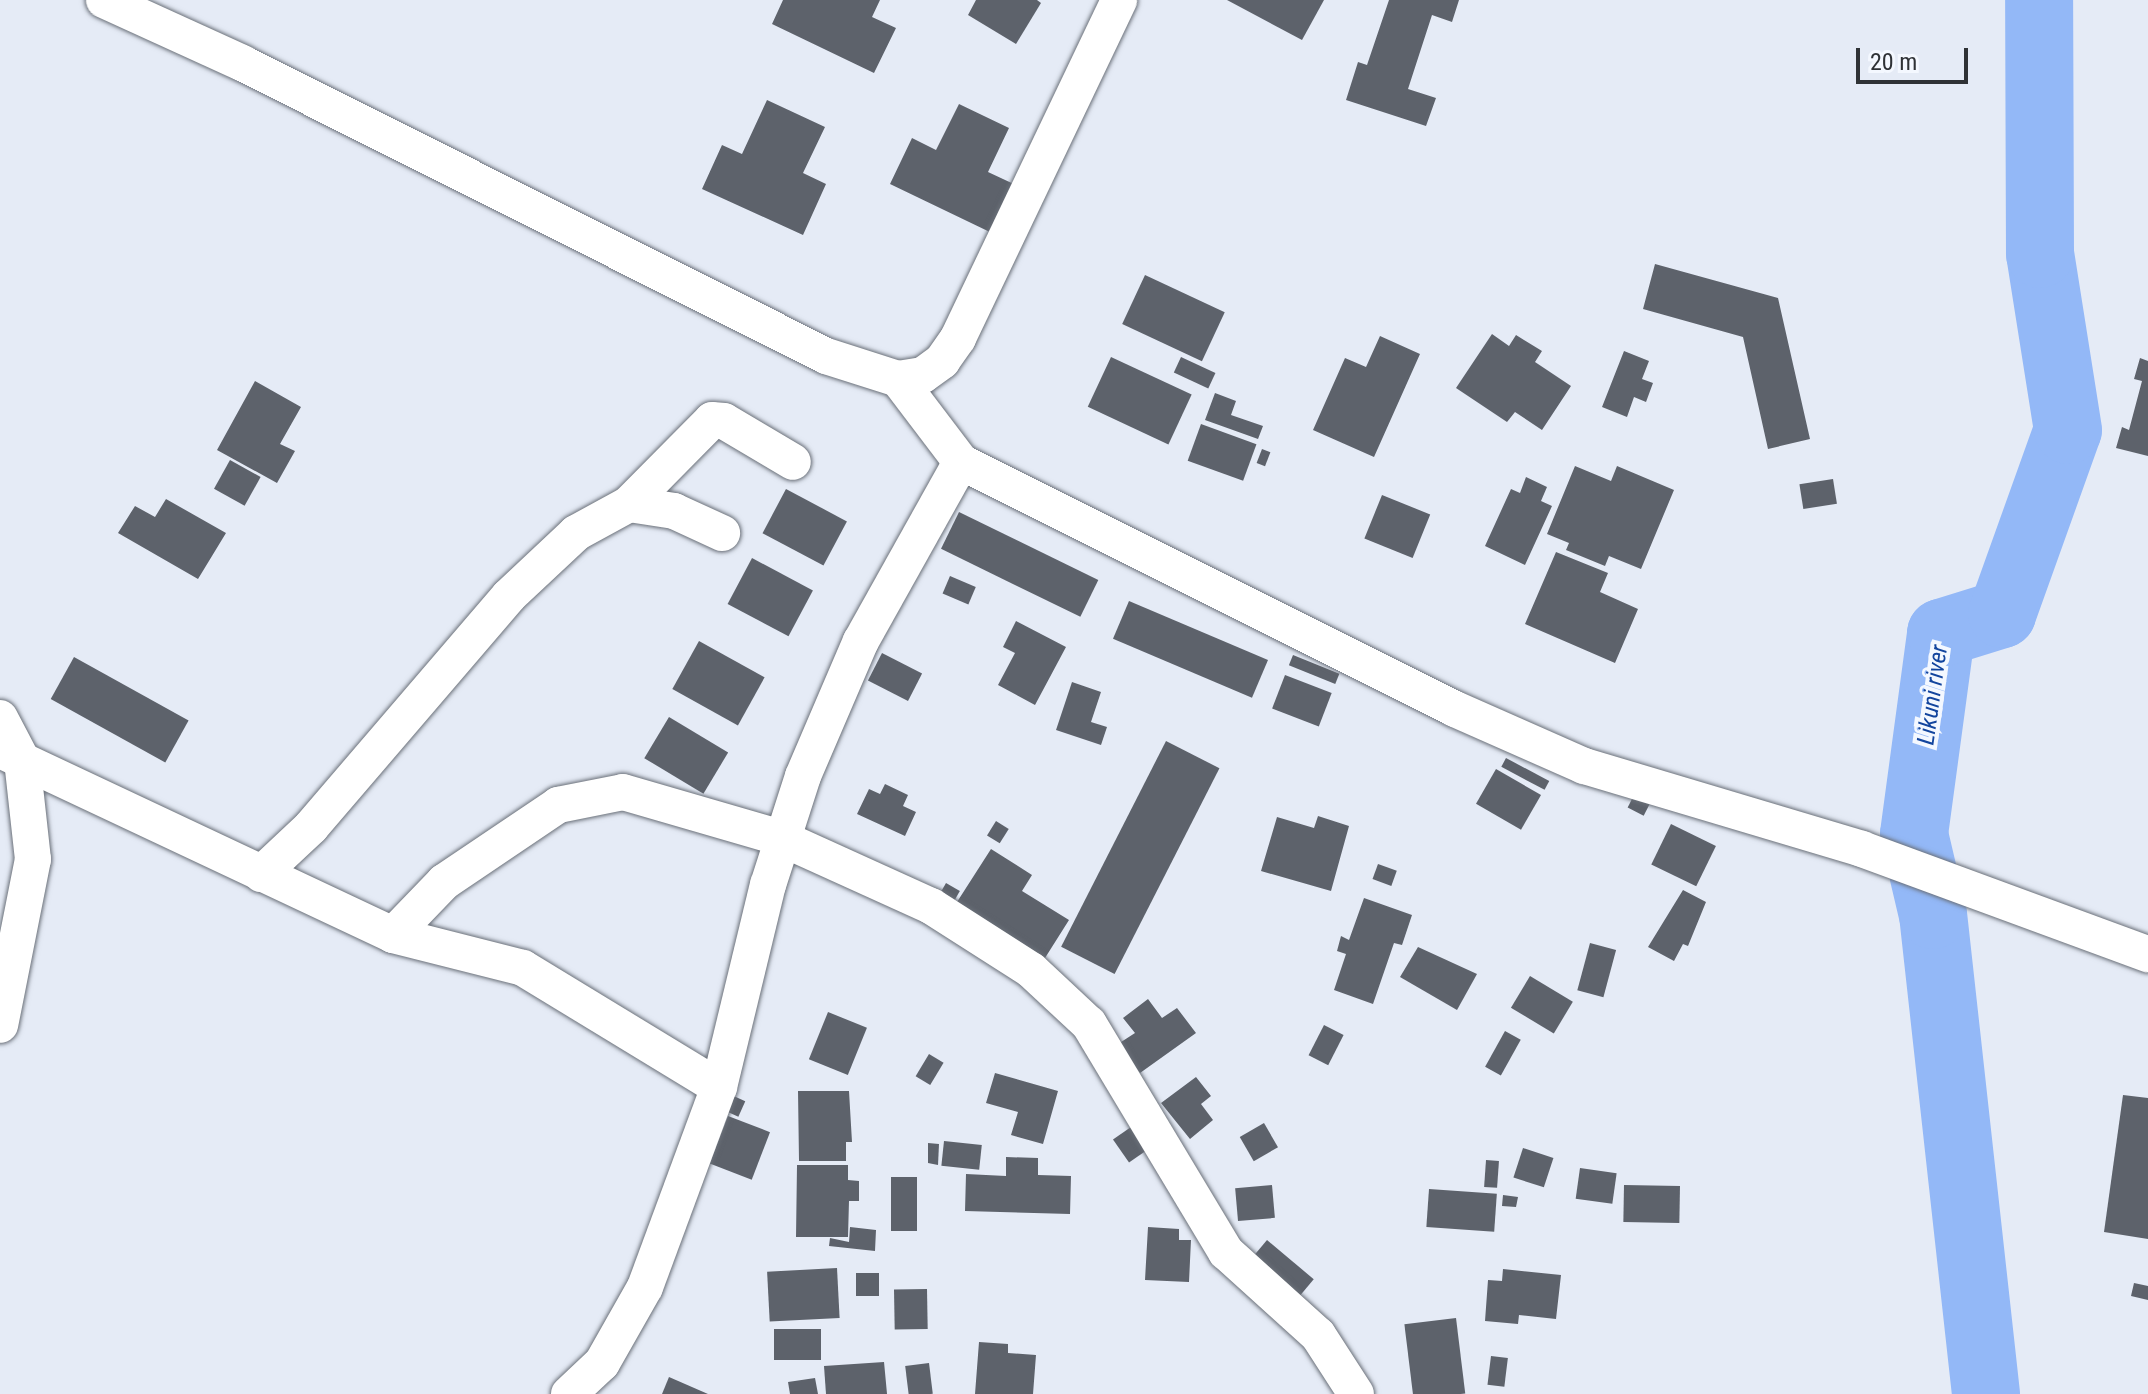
<!DOCTYPE html>
<style>
body{margin:0}
#map{position:relative;width:2148px;height:1394px;overflow:hidden;background:#e5ebf6;font-family:"Roboto Condensed",sans-serif}
div>[style]{position:absolute}
[style*='--x']{left:calc(var(--x)*1px);top:calc(var(--y)*1px);width:calc(var(--w)*1px);rotate:calc(var(--a)*1deg)}
.river>*{height:68px;margin:-34px;padding:0 34px;transform-origin:34px;border-radius:34px;background:#93b8f7}
.building>*{inset:0;background:#5d626b;transform-origin:0 0}
.roads{filter:drop-shadow(0 0 2px #6a7079) drop-shadow(0 0 2px #6a7079)}
.minor>*{height:36px;margin:-18px;padding:0 18px;transform-origin:18px;border-radius:18px;background:#fff}
span{translate:-50% -50%;white-space:nowrap;text-align:center;line-height:1.15;-webkit-text-stroke:8px #f4f8ff;paint-order:stroke}
.water-label{font-size:24px;color:#13459e;font-style:italic}
.scale{position:absolute;left:1856px;top:48px;width:112px;height:36px;box-sizing:border-box;border:4px solid #2f3236;border-top:0;padding-left:10px;font-size:24px;line-height:28px;white-space:nowrap;color:#2f3236;-webkit-text-stroke:6px #f4f8ff;paint-order:stroke}
</style>
<div id="map">
<div class="river">
<div style="--x:1986;--y:1394;--w:482;--a:-96.3"></div>
<div style="--x:1933;--y:915;--w:83;--a:-103.2"></div>
<div style="--x:1914;--y:834;--w:203;--a:-82.3"></div>
<div style="--x:1941;--y:633;--w:64;--a:-17.3"></div>
<div style="--x:2002;--y:614;--w:195;--a:-70.3"></div>
<div style="--x:2068;--y:430;--w:178;--a:-99"></div>
<div style="--x:2040;--y:254;--w:254;--a:-90.2"></div>
</div>
<div class="building">
<div style="clip-path:polygon(783px 0,880px 0,872px 17px,896px 28px,874px 73px,772px 24px)"></div>
<div style="clip-path:polygon(976px 0,1037px 0,1041px 3px,1016px 44px,968px 15px)"></div>
<div style="clip-path:polygon(1227px 0,1324px 0,1302px 40px)"></div>
<div style="clip-path:polygon(1389px 0,1459px 0,1452px 22px,1432px 15px,1408px 89px,1436px 98px,1426px 126px,1346px 100px,1358px 62px,1367px 65px)"></div>
<div style="clip-path:polygon(767px 100px,825px 127px,803px 173px,826px 184px,803px 235px,702px 189px,722px 145px,742px 154px)"></div>
<div style="clip-path:polygon(959px 104px,1009px 128px,988px 172px,1018px 186px,994px 234px,890px 184px,912px 138px,936px 150px)"></div>
<div style="clip-path:polygon(1655px 264px,1778px 298px,1810px 439px,1768px 449px,1743px 337px,1643px 309px)"></div>
<div style="left:1145px;top:275px;width:88px;height:54px;rotate:25deg"></div>
<div style="clip-path:polygon(1492px 334px,1509px 346px,1516px 335px,1542px 351px,1535px 362px,1571px 386px,1542px 430px,1515px 412px,1507px 422px,1456px 388px)"></div>
<div style="clip-path:polygon(1380px 336px,1420px 354px,1374px 457px,1313px 430px,1345px 358px,1366px 367px)"></div>
<div style="clip-path:polygon(1624px 351px,1649px 361px,1642px 379px,1653px 383px,1646px 402px,1634px 397px,1627px 417px,1602px 407px)"></div>
<div style="left:1111px;top:357px;width:89px;height:55px;rotate:25deg"></div>
<div style="left:1181px;top:357px;width:38px;height:17px;rotate:25deg"></div>
<div style="clip-path:polygon(2140px 358px,2148px 361px,2148px 456px,2116px 448px,2122px 427px,2129px 430px,2142px 381px,2134px 379px)"></div>
<div style="clip-path:polygon(255px 381px,301px 407px,280px 444px,295px 451px,277px 483px,217px 450px)"></div>
<div style="clip-path:polygon(1215px 393px,1236px 401px,1231px 415px,1263px 426px,1258px 439px,1205px 420px)"></div>
<div style="left:1201px;top:424px;width:59px;height:39px;rotate:20deg"></div>
<div style="left:1262px;top:449px;width:9px;height:15px;rotate:21deg"></div>
<div style="left:230px;top:460px;width:35px;height:33px;rotate:29deg"></div>
<div style="clip-path:polygon(1575px 466px,1611px 481px,1617px 466px,1674px 490px,1641px 569px,1609px 556px,1605px 566px,1566px 550px,1569px 543px,1547px 534px)"></div>
<div style="clip-path:polygon(1526px 477px,1547px 487px,1541px 501px,1552px 506px,1525px 565px,1485px 546px,1511px 489px,1520px 493px)"></div>
<div style="left:1833px;top:479px;width:25px;height:34px;rotate:81deg"></div>
<div style="left:786px;top:489px;width:69px;height:50px;rotate:28deg"></div>
<div style="left:1382px;top:495px;width:52px;height:47px;rotate:22deg"></div>
<div style="clip-path:polygon(166px 499px,226px 533px,198px 579px,118px 533px,135px 506px,155px 517px)"></div>
<div style="left:959px;top:512px;width:155px;height:41px;rotate:26deg"></div>
<div style="clip-path:polygon(1556px 552px,1608px 573px,1600px 592px,1638px 609px,1615px 663px,1525px 624px)"></div>
<div style="left:752px;top:558px;width:69px;height:52px;rotate:28deg"></div>
<div style="left:950px;top:576px;width:28px;height:19px;rotate:23deg"></div>
<div style="left:1129px;top:601px;width:151px;height:41px;rotate:23deg"></div>
<div style="clip-path:polygon(1016px 621px,1066px 647px,1035px 705px,998px 685px,1015px 653px,1003px 647px)"></div>
<div style="left:699px;top:641px;width:75px;height:55px;rotate:29deg"></div>
<div style="left:882px;top:653px;width:45px;height:31px;rotate:27deg"></div>
<div style="left:1293px;top:655px;width:50px;height:11px;rotate:22deg"></div>
<div style="left:74px;top:657px;width:131px;height:48px;rotate:29deg"></div>
<div style="left:1285px;top:675px;width:50px;height:36px;rotate:21deg"></div>
<div style="clip-path:polygon(1072px 682px,1101px 692px,1091px 722px,1107px 727px,1101px 745px,1056px 730px)"></div>
<div style="left:669px;top:717px;width:69px;height:48px;rotate:31deg"></div>
<div style="left:1166px;top:741px;width:60px;height:231px;rotate:27deg"></div>
<div style="left:1506px;top:758px;width:49px;height:10px;rotate:28deg"></div>
<div style="left:1496px;top:769px;width:52px;height:40px;rotate:30deg"></div>
<div style="clip-path:polygon(885px 784px,908px 795px,903px 806px,916px 812px,905px 836px,857px 814px,869px 789px,880px 794px)"></div>
<div style="left:1634px;top:795px;width:18px;height:14px;rotate:27deg"></div>
<div style="clip-path:polygon(1318px 816px,1349px 826px,1331px 891px,1261px 871px,1277px 817px,1314px 828px)"></div>
<div style="left:996px;top:821px;width:15px;height:17px;rotate:32deg"></div>
<div style="left:1671px;top:824px;width:50px;height:45px;rotate:26deg"></div>
<div style="clip-path:polygon(991px 849px,1032px 875px,1022px 891px,1069px 920px,1045px 958px,957px 902px)"></div>
<div style="left:1378px;top:864px;width:20px;height:16px;rotate:20deg"></div>
<div style="left:946px;top:883px;width:16px;height:10px;rotate:30deg"></div>
<div style="clip-path:polygon(1683px 890px,1706px 902px,1688px 946px,1683px 944px,1674px 961px,1648px 947px)"></div>
<div style="clip-path:polygon(1364px 898px,1412px 915px,1402px 945px,1394px 943px,1373px 1004px,1334px 990px,1346px 954px,1337px 951px,1341px 936px,1349px 940px)"></div>
<div style="left:1590px;top:943px;width:27px;height:49px;rotate:15deg"></div>
<div style="clip-path:polygon(1418px 947px,1477px 974px,1457px 1010px,1400px 977px)"></div>
<div style="left:1530px;top:976px;width:50px;height:37px;rotate:31deg"></div>
<div style="clip-path:polygon(1148px 999px,1162px 1018px,1177px 1008px,1196px 1033px,1140px 1073px,1118px 1044px,1135px 1033px,1123px 1018px)"></div>
<div style="left:828px;top:1012px;width:42px;height:51px;rotate:22deg"></div>
<div style="left:1324px;top:1025px;width:22px;height:34px;rotate:27deg"></div>
<div style="left:1505px;top:1031px;width:18px;height:41px;rotate:29deg"></div>
<div style="left:929px;top:1054px;width:17px;height:26px;rotate:31deg"></div>
<div style="clip-path:polygon(995px 1073px,1058px 1091px,1043px 1144px,1011px 1135px,1018px 1112px,986px 1103px)"></div>
<div style="clip-path:polygon(1196px 1077px,1211px 1096px,1201px 1104px,1213px 1120px,1190px 1139px,1161px 1103px)"></div>
<div style="clip-path:polygon(798px 1091px,849px 1091px,852px 1142px,846px 1142px,846px 1161px,799px 1161px)"></div>
<div style="left:727px;top:1093px;width:20px;height:17px;rotate:24deg"></div>
<div style="clip-path:polygon(2123px 1095px,2148px 1098px,2148px 1239px,2104px 1232px)"></div>
<div style="left:728px;top:1116px;width:45px;height:51px;rotate:21deg"></div>
<div style="left:1264px;top:1123px;width:28px;height:28px;rotate:60deg"></div>
<div style="left:1131px;top:1127px;width:28px;height:22px;rotate:55deg"></div>
<div style="left:944px;top:1141px;width:38px;height:25px;rotate:6deg"></div>
<div style="clip-path:polygon(928px 1143px,939px 1144px,938px 1165px,928px 1163px)"></div>
<div style="left:1523px;top:1148px;width:32px;height:31px;rotate:18deg"></div>
<div style="clip-path:polygon(1006px 1157px,1038px 1158px,1038px 1175px,1071px 1176px,1070px 1214px,965px 1211px,966px 1174px,1006px 1176px)"></div>
<div style="left:1486px;top:1160px;width:13px;height:27px;rotate:4deg"></div>
<div style="clip-path:polygon(797px 1165px,848px 1165px,848px 1180px,859px 1181px,859px 1201px,849px 1201px,848px 1237px,796px 1237px)"></div>
<div style="left:1580px;top:1168px;width:37px;height:31px;rotate:8deg"></div>
<div style="left:891px;top:1177px;width:26px;height:54px"></div>
<div style="left:1272px;top:1185px;width:33px;height:37px;rotate:85deg"></div>
<div style="left:1624px;top:1185px;width:56px;height:37px;rotate:1deg"></div>
<div style="left:1429px;top:1189px;width:68px;height:38px;rotate:4deg"></div>
<div style="clip-path:polygon(1503px 1195px,1518px 1197px,1516px 1207px,1502px 1206px)"></div>
<div style="clip-path:polygon(850px 1227px,876px 1230px,875px 1251px,829px 1246px,830px 1238px,849px 1242px)"></div>
<div style="clip-path:polygon(1148px 1227px,1179px 1229px,1179px 1240px,1191px 1240px,1189px 1282px,1145px 1280px)"></div>
<div style="left:1267px;top:1240px;width:61px;height:29px;rotate:40deg"></div>
<div style="left:837px;top:1268px;width:50px;height:70px;rotate:87deg"></div>
<div style="clip-path:polygon(1503px 1269px,1561px 1275px,1556px 1319px,1519px 1315px,1518px 1324px,1485px 1321px,1488px 1280px,1502px 1281px)"></div>
<div style="left:856px;top:1273px;width:23px;height:23px"></div>
<div style="clip-path:polygon(2134px 1283px,2148px 1286px,2148px 1300px,2131px 1296px)"></div>
<div style="left:927px;top:1289px;width:40px;height:33px;rotate:89deg"></div>
<div style="left:1456px;top:1318px;width:76px;height:52px;rotate:83deg"></div>
<div style="left:774px;top:1329px;width:47px;height:31px"></div>
<div style="clip-path:polygon(979px 1342px,1008px 1344px,1008px 1353px,1036px 1355px,1033px 1394px,975px 1394px)"></div>
<div style="left:1491px;top:1356px;width:17px;height:29px;rotate:7deg"></div>
<div style="clip-path:polygon(884px 1362px,887px 1394px,826px 1394px,824px 1366px)"></div>
<div style="left:929px;top:1363px;width:31px;height:24px;rotate:83deg"></div>
<div style="clip-path:polygon(669px 1377px,708px 1394px,662px 1394px)"></div>
<div style="clip-path:polygon(815px 1378px,818px 1394px,790px 1394px,788px 1382px)"></div>
</div>
<div class="roads">
<div class="minor">
<div style="--x:104;--y:0;--w:152;--a:24.5"></div>
<div style="--x:242;--y:63;--w:653;--a:26.64"></div>
<div style="--x:826;--y:356;--w:76;--a:17.7"></div>
<div style="--x:898;--y:379;--w:25;--a:-9"></div>
<div style="--x:923;--y:375;--w:24;--a:-36"></div>
<div style="--x:942;--y:361;--w:28;--a:-55"></div>
<div style="--x:958;--y:338;--w:374;--a:-64.5"></div>
<div style="--x:898;--y:379;--w:104;--a:52.8"></div>
<div style="--x:961;--y:462;--w:552;--a:26.57"></div>
<div style="--x:1455;--y:709;--w:141;--a:23.8"></div>
<div style="--x:1584;--y:766;--w:290;--a:16.6"></div>
<div style="--x:1862;--y:849;--w:305;--a:20.2"></div>
<div style="--x:629;--y:504;--w:118;--a:-45.3"></div>
<div style="--x:712;--y:420;--w:12;--a:5"></div>
<div style="--x:724;--y:421;--w:80;--a:30.7"></div>
<div style="--x:0;--y:718;--w:47;--a:62.4"></div>
<div style="--x:22;--y:760;--w:100;--a:83.7"></div>
<div style="--x:33;--y:859;--w:169;--a:101.2"></div>
<div style="--x:0;--y:750;--w:434;--a:25.2"></div>
<div style="--x:393;--y:935;--w:134;--a:14.2"></div>
<div style="--x:523;--y:968;--w:229;--a:31.3"></div>
<div style="--x:261;--y:874;--w:69;--a:-43.2"></div>
<div style="--x:311;--y:827;--w:304;--a:-49.4"></div>
<div style="--x:509;--y:596;--w:92;--a:-43.2"></div>
<div style="--x:576;--y:533;--w:60;--a:-28.7"></div>
<div style="--x:629;--y:504;--w:46;--a:8.8"></div>
<div style="--x:674;--y:511;--w:53;--a:24.6"></div>
<div style="--x:393;--y:935;--w:74;--a:-46.1"></div>
<div style="--x:444;--y:882;--w:138;--a:-34"></div>
<div style="--x:558;--y:805;--w:66;--a:-11.3"></div>
<div style="--x:623;--y:792;--w:165;--a:16.2"></div>
<div style="--x:781;--y:838;--w:165;--a:24.4"></div>
<div style="--x:931;--y:906;--w:119;--a:32.6"></div>
<div style="--x:1031;--y:970;--w:79;--a:43"></div>
<div style="--x:1089;--y:1024;--w:266;--a:59"></div>
<div style="--x:1226;--y:1252;--w:124;--a:42.1"></div>
<div style="--x:1318;--y:1335;--w:70;--a:57.2"></div>
<div style="--x:569;--y:1394;--w:45;--a:-43.2"></div>
<div style="--x:602;--y:1363;--w:87;--a:-60.5"></div>
<div style="--x:645;--y:1287;--w:213;--a:-69.7"></div>
<div style="--x:719;--y:1087;--w:208;--a:-76.4"></div>
<div style="--x:768;--y:885;--w:114;--a:-72.2"></div>
<div style="--x:803;--y:776;--w:147;--a:-66.8"></div>
<div style="--x:861;--y:641;--w:205;--a:-60.8"></div>
</div>
</div>
<div class="water-label">
<span style="left:1933px;top:695px;rotate:-82deg">Likuni river</span>
</div>
<div class="scale">20 m</div>
</div>
